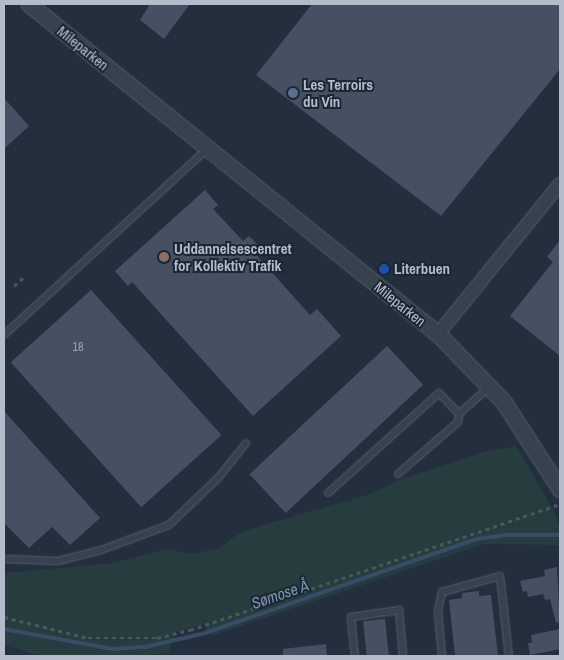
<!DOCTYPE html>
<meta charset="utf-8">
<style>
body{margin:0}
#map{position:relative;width:564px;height:660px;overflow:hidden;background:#242f3e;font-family:"Archivo Narrow",sans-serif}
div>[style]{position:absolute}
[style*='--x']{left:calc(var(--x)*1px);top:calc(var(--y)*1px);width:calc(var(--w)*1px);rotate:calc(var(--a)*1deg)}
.green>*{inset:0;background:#263c3f}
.stream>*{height:4px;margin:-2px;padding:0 2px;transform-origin:2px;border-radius:2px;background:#394c67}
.building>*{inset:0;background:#455162;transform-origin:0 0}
.path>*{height:2.5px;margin-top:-1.25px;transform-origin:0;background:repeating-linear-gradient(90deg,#44595c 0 4px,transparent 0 8px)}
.roads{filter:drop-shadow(0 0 1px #565f6c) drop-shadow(0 0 1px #565f6c)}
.service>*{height:6px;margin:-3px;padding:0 3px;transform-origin:3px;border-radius:3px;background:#38414e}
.minor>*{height:12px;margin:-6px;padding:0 6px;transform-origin:6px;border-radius:6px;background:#38414e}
.tertiary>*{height:15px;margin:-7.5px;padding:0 7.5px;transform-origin:7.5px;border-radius:7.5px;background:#38414e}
.dots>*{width:14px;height:14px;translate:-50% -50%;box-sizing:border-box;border:2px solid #1d2633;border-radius:50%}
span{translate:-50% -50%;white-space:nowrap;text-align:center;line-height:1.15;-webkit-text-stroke:4px #1d2633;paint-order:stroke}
.number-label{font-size:12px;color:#98a1af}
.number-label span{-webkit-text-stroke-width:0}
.street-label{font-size:15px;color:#b4bcc9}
.poi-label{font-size:15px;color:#b4bcc9;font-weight:700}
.left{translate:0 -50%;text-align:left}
.water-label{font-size:16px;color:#7c92b1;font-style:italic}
.frame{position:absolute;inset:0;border:5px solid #b4bcc9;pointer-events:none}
</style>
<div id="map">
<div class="green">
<div style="clip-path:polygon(516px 446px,553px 510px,560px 528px,560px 545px,484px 544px,211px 636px,204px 624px,173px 633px,170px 652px,144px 656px,40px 656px,4px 645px,4px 573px,113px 563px,168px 549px,192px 554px,219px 548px,238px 534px,260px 526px,368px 495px,399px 480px,484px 452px)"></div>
</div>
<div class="stream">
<div style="--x:4;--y:629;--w:111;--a:10.4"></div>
<div style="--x:113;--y:649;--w:32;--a:-4"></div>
<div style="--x:145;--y:647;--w:62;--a:-13.1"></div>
<div style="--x:205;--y:633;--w:288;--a:-19.1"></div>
<div style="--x:477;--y:539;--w:27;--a:-8"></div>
<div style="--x:504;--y:535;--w:56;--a:0"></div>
</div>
<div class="building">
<div style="clip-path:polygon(150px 4px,190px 4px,164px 39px,140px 20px)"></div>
<div style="clip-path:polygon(312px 4px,560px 4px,560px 69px,441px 216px,256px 75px)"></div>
<div style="clip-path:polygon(4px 98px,29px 126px,4px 149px)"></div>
<div style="clip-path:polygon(205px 190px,218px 205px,213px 209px,243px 241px,249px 236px,257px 244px,251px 249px,310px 315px,317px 309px,341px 336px,253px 416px,132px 282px,128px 286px,115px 271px)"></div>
<div style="clip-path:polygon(560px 240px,560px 356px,510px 316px,553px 262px,547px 257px)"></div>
<div style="left:91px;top:290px;width:195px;height:108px;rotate:48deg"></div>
<div style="left:387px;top:346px;width:53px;height:188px;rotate:47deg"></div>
<div style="clip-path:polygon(4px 411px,100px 518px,70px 545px,52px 527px,29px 548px,4px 523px)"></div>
<div style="clip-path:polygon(557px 567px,560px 622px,556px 623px,550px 599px,545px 600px,543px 594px,528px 597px,527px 591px,523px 592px,520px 581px,545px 576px,544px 570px)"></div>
<div style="clip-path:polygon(479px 591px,479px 596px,491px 595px,498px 656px,455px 656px,449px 600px,462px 598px,462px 593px)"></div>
<div style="left:385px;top:619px;width:37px;height:22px;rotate:84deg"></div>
<div style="clip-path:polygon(560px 629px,560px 649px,530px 655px,528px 643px,532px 643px,531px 635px)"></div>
<div style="clip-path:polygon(326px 644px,327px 656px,283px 656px,283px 649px)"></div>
</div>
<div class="path">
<div style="--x:14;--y:286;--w:15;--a:-42"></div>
<div style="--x:4;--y:617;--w:87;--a:14"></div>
<div style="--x:88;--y:638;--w:69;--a:0"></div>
<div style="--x:157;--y:638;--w:34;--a:-14"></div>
<div style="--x:190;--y:630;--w:391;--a:-18.8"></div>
</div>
<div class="roads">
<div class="service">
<div style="--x:4;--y:335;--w:275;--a:-42.5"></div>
<div style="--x:398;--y:474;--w:79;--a:-40.9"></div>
<div style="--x:458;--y:422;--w:8;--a:-83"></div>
<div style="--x:328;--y:493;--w:149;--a:-42"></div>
<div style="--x:439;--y:393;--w:29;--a:46"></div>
<div style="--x:459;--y:414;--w:40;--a:-42"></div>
<div style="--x:4;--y:559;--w:54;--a:2.1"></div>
<div style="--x:58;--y:561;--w:44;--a:-14.3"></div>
<div style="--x:101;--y:550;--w:72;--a:-20.2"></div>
<div style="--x:169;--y:525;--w:69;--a:-43.8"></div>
<div style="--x:219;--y:477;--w:43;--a:-51.5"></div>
<div style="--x:355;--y:656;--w:39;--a:-96"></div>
<div style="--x:351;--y:617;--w:49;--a:-8.3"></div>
<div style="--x:399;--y:610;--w:46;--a:85"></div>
<div style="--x:442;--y:656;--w:46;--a:-95"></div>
<div style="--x:438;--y:610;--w:18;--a:-77"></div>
<div style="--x:442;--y:592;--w:60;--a:-15.4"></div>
<div style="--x:500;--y:576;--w:81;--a:83.6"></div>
</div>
<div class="minor">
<div style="--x:438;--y:334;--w:193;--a:-50.9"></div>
</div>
<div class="tertiary">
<div style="--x:29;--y:4;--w:526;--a:38.9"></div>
<div style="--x:438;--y:334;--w:93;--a:45.9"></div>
<div style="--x:503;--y:401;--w:105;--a:57.1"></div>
</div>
</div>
<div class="dots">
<div style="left:293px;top:93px;background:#5c6f8a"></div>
<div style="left:164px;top:257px;background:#8d6e63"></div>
<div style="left:384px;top:269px;background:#1a4fb4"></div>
</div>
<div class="number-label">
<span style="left:78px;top:348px">18</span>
</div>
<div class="street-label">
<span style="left:83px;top:48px;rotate:39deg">Mileparken</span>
<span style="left:400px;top:304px;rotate:39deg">Mileparken</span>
</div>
<div class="poi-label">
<span class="left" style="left:303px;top:93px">Les Terroirs<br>du Vin</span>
<span class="left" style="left:174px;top:257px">Uddannelsescentret<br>for Kollektiv Trafik</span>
<span class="left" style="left:394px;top:269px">Literbuen</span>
</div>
<div class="water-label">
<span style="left:280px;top:594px;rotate:-19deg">Sømose Å</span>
</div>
<div class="frame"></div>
</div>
